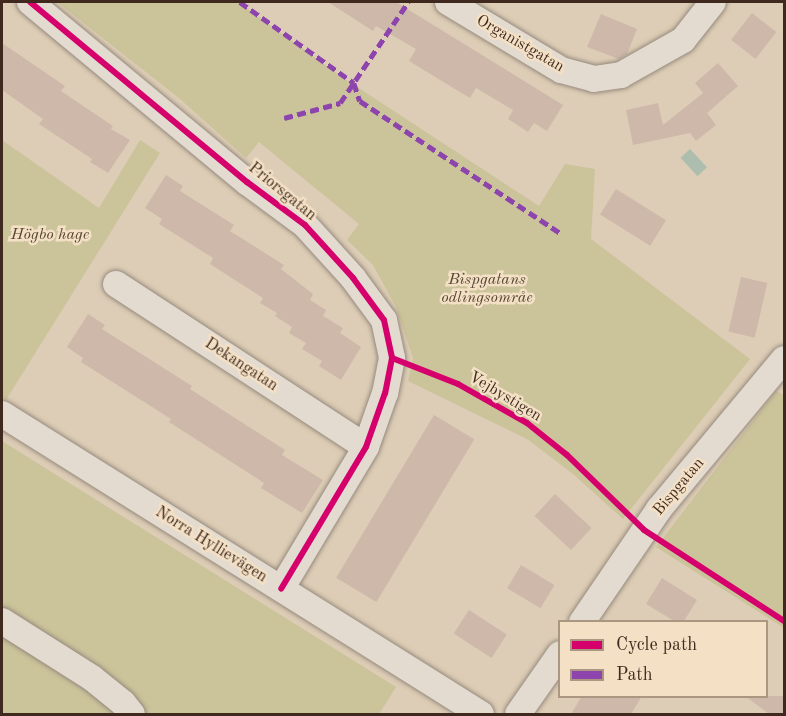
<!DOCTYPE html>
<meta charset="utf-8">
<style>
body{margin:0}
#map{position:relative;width:786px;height:716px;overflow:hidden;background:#ddcdb6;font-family:"Old Standard TT",serif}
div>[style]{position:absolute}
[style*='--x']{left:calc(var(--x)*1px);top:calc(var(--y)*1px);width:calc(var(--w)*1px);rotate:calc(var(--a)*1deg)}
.green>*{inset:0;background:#cbc39a}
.water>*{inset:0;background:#adbdae;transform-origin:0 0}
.building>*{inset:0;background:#ceb8aa;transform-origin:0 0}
.roads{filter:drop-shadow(0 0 2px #968a7d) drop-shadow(0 0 2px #968a7d)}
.minor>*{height:26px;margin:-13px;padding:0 13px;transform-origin:13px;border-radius:13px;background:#e3dbd0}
.quiet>*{height:4.5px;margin-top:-2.25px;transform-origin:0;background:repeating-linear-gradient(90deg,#8e44ad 0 9px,transparent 0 13.5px)}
.cycleway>*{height:6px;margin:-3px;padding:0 3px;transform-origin:3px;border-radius:3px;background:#d6006c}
span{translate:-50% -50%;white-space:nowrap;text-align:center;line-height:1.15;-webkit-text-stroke:5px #f3e0c5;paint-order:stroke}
.street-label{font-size:16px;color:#3f281e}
.park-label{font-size:16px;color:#584532;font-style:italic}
.frame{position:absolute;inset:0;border:3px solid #3f281e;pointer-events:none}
.legend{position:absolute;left:558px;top:620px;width:210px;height:78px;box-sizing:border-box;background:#f3e0c5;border:2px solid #ab9682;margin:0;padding:8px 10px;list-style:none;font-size:18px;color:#3f281e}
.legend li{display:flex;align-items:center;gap:12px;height:30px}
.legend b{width:30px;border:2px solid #ab9682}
</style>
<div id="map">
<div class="green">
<div style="clip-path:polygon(57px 2px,238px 2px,345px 79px,539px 206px,565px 164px,595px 169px,591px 239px,750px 359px,623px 519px,573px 474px,527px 439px,408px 381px,413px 358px,396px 307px,373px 265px,347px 240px,359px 224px,259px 142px,246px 158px,180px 99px)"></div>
<div style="clip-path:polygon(2px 140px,99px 208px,140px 140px,160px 153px,6px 400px,2px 396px)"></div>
<div style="clip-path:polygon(776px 391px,784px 395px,784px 628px,656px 547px)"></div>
<div style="clip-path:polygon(2px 441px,396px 687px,379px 714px,2px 714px)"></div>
</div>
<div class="water">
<div style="left:690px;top:149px;width:25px;height:13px;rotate:47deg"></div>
</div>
<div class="building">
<div style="clip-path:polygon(328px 2px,396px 2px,563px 105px,547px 131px,534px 123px,528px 132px,508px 119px,513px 110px,476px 88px,470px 98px,450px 86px,409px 61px,416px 49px,376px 26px,373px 31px)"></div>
<div style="left:752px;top:13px;width:31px;height:34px;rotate:38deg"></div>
<div style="clip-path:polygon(601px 14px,637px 29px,627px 54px,619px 59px,587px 47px)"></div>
<div style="clip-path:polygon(2px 43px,65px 86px,61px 91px,113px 126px,111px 129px,130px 140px,108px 173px,90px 162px,92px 159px,39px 124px,43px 119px,2px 90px)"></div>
<div style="clip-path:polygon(718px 63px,738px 86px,707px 113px,716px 125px,696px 141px,690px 133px,633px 145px,626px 110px,658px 103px,663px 125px,703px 93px,695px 83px)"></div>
<div style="clip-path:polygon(166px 175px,183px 186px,180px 191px,234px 225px,230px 231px,284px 265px,281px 269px,313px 294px,310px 300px,326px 310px,323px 316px,343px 328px,340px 333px,361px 347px,341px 380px,319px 366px,322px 361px,302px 349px,306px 343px,289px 333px,292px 327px,275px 316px,277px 313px,260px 303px,263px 298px,210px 264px,213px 258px,159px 224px,162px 219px,145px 208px)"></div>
<div style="left:616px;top:189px;width:59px;height:30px;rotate:32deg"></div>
<div style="left:741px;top:277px;width:27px;height:56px;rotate:13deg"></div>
<div style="clip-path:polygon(88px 314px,105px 325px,102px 329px,192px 386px,190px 389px,285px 450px,282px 455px,323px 480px,302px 513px,261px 488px,264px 483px,169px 422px,171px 419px,81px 362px,83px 358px,67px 347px)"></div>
<div style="left:434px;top:415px;width:47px;height:190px;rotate:31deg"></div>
<div style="left:555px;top:494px;width:50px;height:30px;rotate:43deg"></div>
<div style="left:521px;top:565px;width:39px;height:27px;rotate:31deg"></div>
<div style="clip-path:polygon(662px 578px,697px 600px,684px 621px,674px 621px,646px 604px)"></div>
<div style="left:469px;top:610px;width:45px;height:28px;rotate:33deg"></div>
<div style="clip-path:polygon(582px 696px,642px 696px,631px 714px,571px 714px)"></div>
<div style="clip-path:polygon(745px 696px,784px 696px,784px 714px,769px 714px)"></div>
</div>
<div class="roads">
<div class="minor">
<div style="--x:30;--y:2;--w:282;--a:39.7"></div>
<div style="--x:247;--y:182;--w:72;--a:36.6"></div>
<div style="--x:305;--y:225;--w:72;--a:47.8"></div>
<div style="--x:353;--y:278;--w:52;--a:53.6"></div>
<div style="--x:384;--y:320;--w:39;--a:78"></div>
<div style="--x:392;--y:358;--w:36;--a:101"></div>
<div style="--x:385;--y:393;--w:57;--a:109.4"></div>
<div style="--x:366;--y:447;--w:165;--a:120.9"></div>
<div style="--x:448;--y:2;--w:132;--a:31"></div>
<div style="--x:561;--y:70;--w:34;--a:15"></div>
<div style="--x:594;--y:79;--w:27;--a:-8"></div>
<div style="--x:621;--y:75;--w:71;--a:-29.4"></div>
<div style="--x:683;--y:40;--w:48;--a:-51.7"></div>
<div style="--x:116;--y:284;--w:298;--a:33.1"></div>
<div style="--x:2;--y:414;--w:565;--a:32.06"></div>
<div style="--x:2;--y:621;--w:107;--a:32.3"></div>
<div style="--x:92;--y:678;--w:40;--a:39"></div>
<div style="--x:123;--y:703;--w:14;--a:51"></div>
<div style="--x:582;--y:622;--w:137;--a:-55.7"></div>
<div style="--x:659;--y:509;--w:195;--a:-50.2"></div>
<div style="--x:518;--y:714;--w:73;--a:-55"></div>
</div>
</div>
<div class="quiet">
<div style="--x:240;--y:2;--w:140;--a:35.4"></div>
<div style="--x:354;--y:83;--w:19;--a:72"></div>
<div style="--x:360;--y:101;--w:242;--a:33.4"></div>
<div style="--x:284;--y:118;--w:58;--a:-15"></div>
<div style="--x:340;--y:103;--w:122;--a:-56"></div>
</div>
<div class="cycleway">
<div style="--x:30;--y:2;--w:282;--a:39.7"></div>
<div style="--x:247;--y:182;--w:72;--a:36.6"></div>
<div style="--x:305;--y:225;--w:72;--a:47.8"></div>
<div style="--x:353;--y:278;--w:52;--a:53.6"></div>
<div style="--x:384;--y:320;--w:39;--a:78"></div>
<div style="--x:392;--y:358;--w:36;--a:101"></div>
<div style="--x:385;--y:393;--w:57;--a:109.4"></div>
<div style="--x:366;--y:447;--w:165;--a:120.9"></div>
<div style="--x:392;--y:358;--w:71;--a:21.5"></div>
<div style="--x:458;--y:384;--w:79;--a:29.5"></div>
<div style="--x:527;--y:423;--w:51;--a:38.7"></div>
<div style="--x:567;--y:455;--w:107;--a:44.2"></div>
<div style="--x:644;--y:530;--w:167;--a:33"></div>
</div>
<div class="street-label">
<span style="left:520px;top:44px;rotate:30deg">Organistgatan</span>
<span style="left:282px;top:192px;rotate:39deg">Priorsgatan</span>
<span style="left:241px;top:365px;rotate:33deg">Dekangatan</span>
<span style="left:505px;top:397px;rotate:31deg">Vejbystigen</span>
<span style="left:679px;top:487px;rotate:-50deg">Bispgatan</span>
<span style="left:211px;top:545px;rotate:32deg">Norra Hyllievägen</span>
</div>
<div class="park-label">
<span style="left:50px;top:235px">Högbo hage</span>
<span style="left:487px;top:289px">Bispgatans<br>odlingsområe</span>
</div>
<div class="frame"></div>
<ul class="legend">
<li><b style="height:8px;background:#d6006c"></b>Cycle path</li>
<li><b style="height:8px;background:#8e44ad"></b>Path</li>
</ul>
</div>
